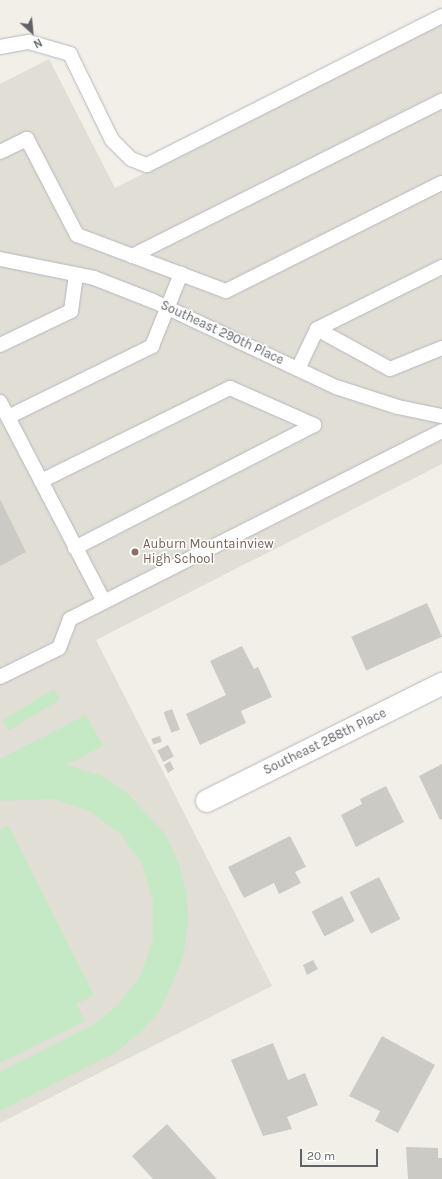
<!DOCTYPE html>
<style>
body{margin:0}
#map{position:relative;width:442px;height:1179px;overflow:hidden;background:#f1efe8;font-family:Karla,sans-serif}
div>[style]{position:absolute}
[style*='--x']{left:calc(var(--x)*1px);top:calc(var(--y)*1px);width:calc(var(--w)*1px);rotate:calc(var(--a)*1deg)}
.education>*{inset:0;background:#e1ded6}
.green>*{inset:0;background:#c5e8c5;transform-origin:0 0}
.building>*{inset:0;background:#cccac5;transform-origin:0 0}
.roads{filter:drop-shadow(0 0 1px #b5b8bc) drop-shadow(0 0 1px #b5b8bc)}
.lane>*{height:14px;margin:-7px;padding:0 7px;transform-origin:7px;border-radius:7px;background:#fff}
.street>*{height:22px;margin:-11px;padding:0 11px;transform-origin:11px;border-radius:11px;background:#fff}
.dots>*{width:11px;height:11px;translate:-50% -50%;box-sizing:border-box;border:2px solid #fff;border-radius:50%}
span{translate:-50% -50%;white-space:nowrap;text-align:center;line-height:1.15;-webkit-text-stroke:3px #fff;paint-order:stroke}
.street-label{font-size:13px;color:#5f6368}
.education-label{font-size:13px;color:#785e54}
.left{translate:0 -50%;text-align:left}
.north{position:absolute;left:12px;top:12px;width:40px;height:40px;-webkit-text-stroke:3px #fff;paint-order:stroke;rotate:153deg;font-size:11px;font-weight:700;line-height:16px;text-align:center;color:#5f6368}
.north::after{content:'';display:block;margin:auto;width:14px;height:18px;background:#5f6368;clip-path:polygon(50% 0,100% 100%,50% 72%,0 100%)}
.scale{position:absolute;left:300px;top:1149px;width:78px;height:18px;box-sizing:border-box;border:2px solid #5f6368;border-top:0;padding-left:5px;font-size:12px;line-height:14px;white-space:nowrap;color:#5f6368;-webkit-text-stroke:3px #fff;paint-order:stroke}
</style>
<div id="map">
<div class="education">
<div style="clip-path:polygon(442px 22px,442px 464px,96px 640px,272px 986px,0 1123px,0 84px,49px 59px,115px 188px)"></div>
</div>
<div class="green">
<div style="left:54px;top:689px;width:12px;height:60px;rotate:59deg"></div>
<div style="clip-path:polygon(86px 715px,103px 746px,66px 765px,102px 776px,127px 793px,165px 834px,179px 864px,187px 895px,188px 924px,183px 957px,160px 1011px,140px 1032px,116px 1052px,0 1111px,0 1072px,93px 1025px,118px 1005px,141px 975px,153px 939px,153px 901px,142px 864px,120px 833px,89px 811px,53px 799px,0 801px,0 759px)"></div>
<div style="clip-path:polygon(8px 825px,94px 995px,76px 1004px,85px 1021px,0 1063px,0 829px)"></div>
</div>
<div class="building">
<div style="clip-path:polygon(0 499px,26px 552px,0 566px)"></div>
<div style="left:427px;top:603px;width:37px;height:83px;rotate:66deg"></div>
<div style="clip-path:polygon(242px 646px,254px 669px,258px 667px,272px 697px,241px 711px,246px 723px,200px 745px,186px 714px,226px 695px,210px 661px)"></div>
<div style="left:172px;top:709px;width:22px;height:9px;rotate:69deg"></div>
<div style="left:160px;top:736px;width:6px;height:9px;rotate:72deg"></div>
<div style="left:168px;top:745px;width:13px;height:12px;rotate:63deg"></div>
<div style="clip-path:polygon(170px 761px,174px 769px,168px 773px,164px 765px)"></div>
<div style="clip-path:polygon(442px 764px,442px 819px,440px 820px,419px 776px)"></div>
<div style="clip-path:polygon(386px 786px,404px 822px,356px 847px,341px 815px,362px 804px,360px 799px)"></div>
<div style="clip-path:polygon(290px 836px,306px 867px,295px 872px,301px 883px,279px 894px,274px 883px,244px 898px,228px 867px)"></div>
<div style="left:379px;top:877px;width:47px;height:33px;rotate:63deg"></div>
<div style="left:342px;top:896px;width:28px;height:34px;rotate:63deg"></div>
<div style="clip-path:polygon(313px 960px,318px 969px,307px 975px,303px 965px)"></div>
<div style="clip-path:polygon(382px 1036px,435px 1065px,398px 1133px,375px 1121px,380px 1111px,349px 1096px)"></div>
<div style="clip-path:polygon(273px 1043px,288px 1080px,305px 1073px,318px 1105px,287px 1117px,292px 1129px,263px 1136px,231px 1060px)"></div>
<div style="clip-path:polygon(167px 1124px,217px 1179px,153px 1179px,132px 1156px)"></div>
<div style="clip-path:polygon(406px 1147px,438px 1148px,438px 1158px,442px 1158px,442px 1179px,408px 1179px)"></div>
</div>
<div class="roads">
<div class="lane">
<div style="--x:0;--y:47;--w:29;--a:-10"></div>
<div style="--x:29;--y:42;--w:43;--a:16.3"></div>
<div style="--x:70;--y:54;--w:96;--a:64"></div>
<div style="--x:112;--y:140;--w:27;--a:45"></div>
<div style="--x:131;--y:159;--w:17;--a:21"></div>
<div style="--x:147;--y:165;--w:330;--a:-26.8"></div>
<div style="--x:0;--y:152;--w:30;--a:-26"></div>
<div style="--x:27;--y:139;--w:108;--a:62.5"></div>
<div style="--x:77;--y:235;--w:159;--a:20.6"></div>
<div style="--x:226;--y:291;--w:241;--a:-26.6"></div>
<div style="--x:132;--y:256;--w:347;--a:-26.6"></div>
<div style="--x:0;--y:259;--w:96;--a:11.4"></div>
<div style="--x:94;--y:278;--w:63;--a:21.3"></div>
<div style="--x:153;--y:301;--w:202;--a:25.2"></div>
<div style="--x:336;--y:387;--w:65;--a:17.9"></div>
<div style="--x:398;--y:407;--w:45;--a:11.6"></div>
<div style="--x:317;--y:329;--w:83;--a:28.7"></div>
<div style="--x:390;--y:369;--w:56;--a:-22"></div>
<div style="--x:0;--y:345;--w:79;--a:-25.6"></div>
<div style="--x:71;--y:311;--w:37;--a:-82"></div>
<div style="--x:298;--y:369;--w:44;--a:-64.6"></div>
<div style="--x:317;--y:329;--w:140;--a:-26.4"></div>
<div style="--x:0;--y:402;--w:225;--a:62.5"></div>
<div style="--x:8;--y:417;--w:161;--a:-26.2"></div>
<div style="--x:152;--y:346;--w:78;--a:-68.1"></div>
<div style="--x:41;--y:481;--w:211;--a:-26.2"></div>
<div style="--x:230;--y:388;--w:92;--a:23.8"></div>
<div style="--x:314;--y:425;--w:269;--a:152.8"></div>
<div style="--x:0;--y:677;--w:66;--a:-26.2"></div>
<div style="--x:59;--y:648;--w:31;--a:-69"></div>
<div style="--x:70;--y:619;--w:417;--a:-26.8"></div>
</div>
<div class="street">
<div style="--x:207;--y:801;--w:263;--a:-26.5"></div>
</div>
</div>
<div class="dots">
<div style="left:135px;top:552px;background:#8d6e63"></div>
</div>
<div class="street-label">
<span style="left:222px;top:333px;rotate:25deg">Southeast 290th Place</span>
<span style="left:325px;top:742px;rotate:-26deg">Southeast 288th Place</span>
</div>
<div class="education-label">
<span class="left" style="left:143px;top:552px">Auburn Mountainview<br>High School</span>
</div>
<div class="north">N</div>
<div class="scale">20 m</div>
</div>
